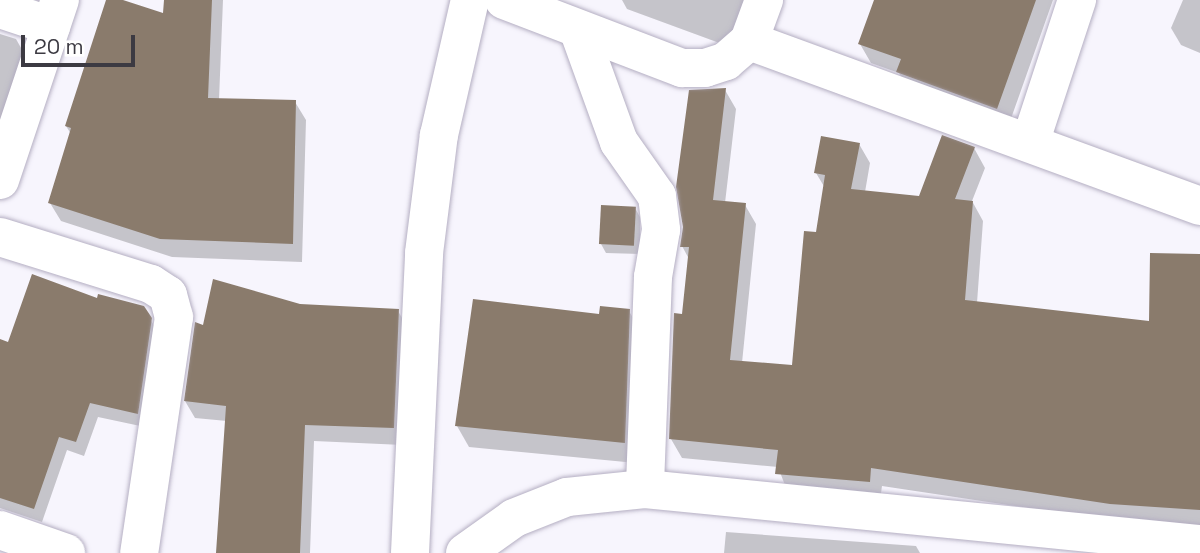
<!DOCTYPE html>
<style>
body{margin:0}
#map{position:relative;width:1200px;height:553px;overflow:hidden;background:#f7f5fd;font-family:"Space Grotesk",sans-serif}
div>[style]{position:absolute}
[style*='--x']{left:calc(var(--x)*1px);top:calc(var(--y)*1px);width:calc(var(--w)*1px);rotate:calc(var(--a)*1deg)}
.shadow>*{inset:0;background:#0003}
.building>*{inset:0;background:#8a7b6c;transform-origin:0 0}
.roads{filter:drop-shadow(0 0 2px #b4aec2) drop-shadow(0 0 2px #b4aec2)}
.minor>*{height:38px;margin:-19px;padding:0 19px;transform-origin:19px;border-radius:19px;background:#fff}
span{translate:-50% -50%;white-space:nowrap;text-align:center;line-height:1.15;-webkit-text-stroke:7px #fff;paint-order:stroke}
.scale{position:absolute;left:21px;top:35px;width:114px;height:32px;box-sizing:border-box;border:4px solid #3c3a42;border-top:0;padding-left:9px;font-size:21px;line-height:24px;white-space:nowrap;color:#3c3a42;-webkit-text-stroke:5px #fff;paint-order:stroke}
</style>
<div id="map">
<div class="shadow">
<div style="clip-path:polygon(107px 0,165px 15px,166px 0,223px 0,219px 100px,295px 102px,306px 120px,302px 262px,172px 257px,61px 221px,50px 203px,71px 134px,66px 126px)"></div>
<div style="clip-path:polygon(622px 0,750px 0,733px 48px,627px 9px)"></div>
<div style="clip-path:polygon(876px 0,1053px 0,1008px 127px,909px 91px,899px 73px,871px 63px,860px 44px)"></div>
<div style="clip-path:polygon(1183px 0,1200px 0,1200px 53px,1181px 45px,1171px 28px)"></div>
<div style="clip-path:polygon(0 34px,16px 39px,29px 62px,0 155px)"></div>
<div style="clip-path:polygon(725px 90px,736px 109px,725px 203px,745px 205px,756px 224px,742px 363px,793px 367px,825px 188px,816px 173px,859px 144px,870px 163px,865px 192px,920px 197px,974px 148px,985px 168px,972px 201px,983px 221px,977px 303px,1150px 323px,1200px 256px,1200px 528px,1122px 522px,882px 486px,880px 500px,788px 493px,778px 467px,682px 458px,671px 439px,689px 259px,682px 246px)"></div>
<div style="clip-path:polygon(635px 208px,640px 217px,640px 254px,606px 253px,601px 244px)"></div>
<div style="clip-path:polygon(98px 300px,143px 307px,159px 334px,145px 427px,98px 417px,84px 456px,67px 450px,42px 522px,0 508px,0 341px,10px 344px)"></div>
<div style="clip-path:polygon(300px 306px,398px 311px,408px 328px,403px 445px,314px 441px,310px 553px,218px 553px,227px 421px,195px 418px,185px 401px,204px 327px)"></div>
<div style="clip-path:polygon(629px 311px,641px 332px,636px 463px,469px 447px,457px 426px,600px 316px)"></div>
<div style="clip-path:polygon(726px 532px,916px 546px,920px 553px,724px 553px)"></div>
</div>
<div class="building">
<div style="clip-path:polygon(106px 0,123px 0,163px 13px,164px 0,212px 0,208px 98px,296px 100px,293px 244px,160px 239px,48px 203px,71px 128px,65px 126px)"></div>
<div style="clip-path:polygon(874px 0,1036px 0,997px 109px,896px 72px,901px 59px,858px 44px)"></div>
<div style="clip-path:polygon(726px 88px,713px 200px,746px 203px,730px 360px,792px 365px,804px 231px,816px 232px,825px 175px,814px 173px,821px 136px,860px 143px,851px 189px,919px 196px,942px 135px,975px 147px,955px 199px,973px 201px,965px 300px,1149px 321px,1150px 253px,1200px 254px,1200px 510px,1110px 504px,871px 468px,870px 482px,775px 474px,778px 450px,669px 439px,674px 313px,682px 314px,689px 247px,680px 247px,683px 227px,676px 187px,689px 90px)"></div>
<div style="left:601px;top:205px;width:35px;height:39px;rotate:3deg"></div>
<div style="clip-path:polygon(32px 274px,97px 298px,98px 294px,144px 306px,152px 318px,138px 414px,90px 403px,76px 442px,59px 437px,34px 509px,0 498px,0 339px,8px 342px)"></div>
<div style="clip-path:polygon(213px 279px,300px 304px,399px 309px,394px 428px,305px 425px,300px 553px,216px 553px,226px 406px,184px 401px,195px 322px,203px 325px)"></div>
<div style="clip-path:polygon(473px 299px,599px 314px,600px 306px,630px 309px,625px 443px,455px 426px)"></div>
</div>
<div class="roads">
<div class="minor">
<div style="--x:504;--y:0;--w:191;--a:20.9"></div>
<div style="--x:682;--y:68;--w:23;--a:0"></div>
<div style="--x:705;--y:68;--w:22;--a:-18"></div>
<div style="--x:726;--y:61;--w:30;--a:-41"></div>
<div style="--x:749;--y:41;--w:44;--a:-69.9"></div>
<div style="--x:0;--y:9;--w:54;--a:18.4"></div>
<div style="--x:578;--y:29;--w:120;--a:70.1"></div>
<div style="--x:619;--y:142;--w:66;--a:54.9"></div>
<div style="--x:657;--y:196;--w:34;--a:83"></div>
<div style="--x:661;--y:230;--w:48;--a:99.7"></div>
<div style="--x:653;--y:277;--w:212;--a:92.2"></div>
<div style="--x:749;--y:41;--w:480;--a:20.1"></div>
<div style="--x:1030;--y:143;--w:151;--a:-71.8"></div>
<div style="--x:0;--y:180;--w:190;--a:-71.6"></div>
<div style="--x:0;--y:237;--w:158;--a:17.3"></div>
<div style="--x:151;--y:284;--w:20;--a:33"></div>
<div style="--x:168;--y:295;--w:23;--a:75"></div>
<div style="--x:174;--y:317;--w:239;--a:98.4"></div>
<div style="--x:0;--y:530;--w:70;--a:19.2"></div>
<div style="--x:410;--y:553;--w:300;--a:-87.3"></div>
<div style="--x:424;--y:253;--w:119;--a:-82.8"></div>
<div style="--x:439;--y:135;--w:139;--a:-77.1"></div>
<div style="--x:465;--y:553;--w:60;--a:-35.5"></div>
<div style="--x:514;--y:518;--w:57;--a:-21.6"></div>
<div style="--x:567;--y:497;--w:78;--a:-5.9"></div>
<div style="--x:645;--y:489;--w:558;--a:5.66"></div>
</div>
</div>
<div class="scale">20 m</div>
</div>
